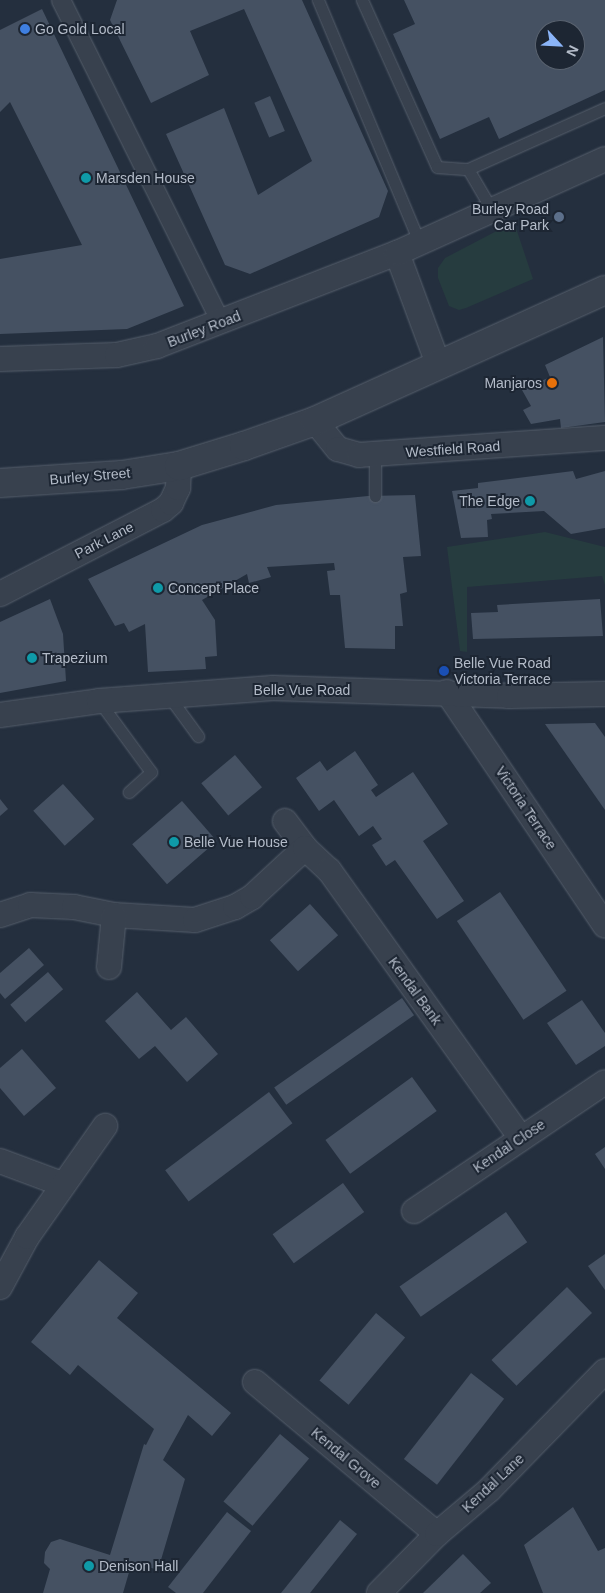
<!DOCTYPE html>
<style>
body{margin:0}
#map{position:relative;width:605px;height:1593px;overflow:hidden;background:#242f3e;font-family:Arial,sans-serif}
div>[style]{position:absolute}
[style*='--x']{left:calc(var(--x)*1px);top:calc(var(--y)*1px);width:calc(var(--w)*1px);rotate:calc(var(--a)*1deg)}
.green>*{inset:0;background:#263c3f}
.building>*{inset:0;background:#455162;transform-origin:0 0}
.roads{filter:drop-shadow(0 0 1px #565f6c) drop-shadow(0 0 1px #565f6c)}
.service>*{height:11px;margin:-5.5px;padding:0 5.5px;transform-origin:5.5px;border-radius:5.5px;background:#38414e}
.pedestrian>*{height:18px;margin:-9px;padding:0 9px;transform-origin:9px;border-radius:9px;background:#38414e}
.minor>*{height:24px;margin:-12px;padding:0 12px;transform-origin:12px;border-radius:12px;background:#38414e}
.tertiary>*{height:28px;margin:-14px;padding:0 14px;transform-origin:14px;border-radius:14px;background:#38414e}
.dots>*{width:14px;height:14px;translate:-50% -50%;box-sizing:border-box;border:2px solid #1d2633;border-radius:50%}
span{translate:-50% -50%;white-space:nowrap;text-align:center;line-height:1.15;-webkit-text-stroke:4px #1d2633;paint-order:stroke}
.poi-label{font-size:14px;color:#b4bcc9}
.left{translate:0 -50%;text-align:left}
.right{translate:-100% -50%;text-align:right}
.street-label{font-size:14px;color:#b4bcc9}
.north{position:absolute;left:535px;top:20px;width:50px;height:50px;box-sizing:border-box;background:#1d2633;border:1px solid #59626f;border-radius:50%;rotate:115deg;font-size:14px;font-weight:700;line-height:20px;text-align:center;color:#b4bcc9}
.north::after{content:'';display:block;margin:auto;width:18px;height:22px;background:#8ab4f8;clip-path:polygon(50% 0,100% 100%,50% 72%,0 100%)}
</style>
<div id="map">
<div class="green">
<div style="clip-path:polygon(514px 222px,533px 279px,466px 308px,459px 310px,449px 306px,438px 278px,438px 268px,445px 258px)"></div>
<div style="clip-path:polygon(545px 532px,605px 547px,605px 585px,602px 576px,467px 587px,467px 652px,460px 651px,447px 547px)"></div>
</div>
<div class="building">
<div style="clip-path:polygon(117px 0,302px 0,388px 191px,379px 217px,250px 274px,225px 265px,166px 134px,224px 108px,258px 195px,312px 161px,244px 9px,190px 31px,209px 75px,151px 103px,110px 20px)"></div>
<div style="clip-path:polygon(evenodd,404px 0,605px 0,605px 90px,499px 139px,489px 117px,440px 139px,393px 34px,415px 24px,404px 0,545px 30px,575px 30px,575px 60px,545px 60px,545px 30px)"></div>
<div style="clip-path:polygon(42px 9px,184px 306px,127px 329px,0 334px,0 259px,82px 245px,10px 102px,0 112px,0 30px)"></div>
<div style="left:270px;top:96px;width:38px;height:17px;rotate:67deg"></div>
<div style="clip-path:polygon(603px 337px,605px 422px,561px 428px,560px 419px,531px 424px,523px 410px,531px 406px,522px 390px,550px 377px,545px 365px)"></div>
<div style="clip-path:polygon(573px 471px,576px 479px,605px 471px,605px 528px,571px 534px,544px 511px,491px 514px,492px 519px,487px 520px,488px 537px,461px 538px,452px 491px,478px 488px,478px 483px)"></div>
<div style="clip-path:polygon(415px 495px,421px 556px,403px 557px,407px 592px,400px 594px,403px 626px,395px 626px,395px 649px,345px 648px,340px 595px,330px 595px,327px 571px,335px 570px,334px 563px,267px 567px,271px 577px,249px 583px,247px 574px,202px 600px,215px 620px,217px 656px,205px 657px,206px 669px,148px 672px,145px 624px,129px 632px,124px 623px,115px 626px,88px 579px,202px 525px,276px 505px,368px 496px)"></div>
<div style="clip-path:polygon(50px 599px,63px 634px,66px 681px,0 693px,0 622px)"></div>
<div style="clip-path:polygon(600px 599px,603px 636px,473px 639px,471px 613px,498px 612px,497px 605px)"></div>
<div style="clip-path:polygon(595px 723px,605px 737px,605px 810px,545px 724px)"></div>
<div style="clip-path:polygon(355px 751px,378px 785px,371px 790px,376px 797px,413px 772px,448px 824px,423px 841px,464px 901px,437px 919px,395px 860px,386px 866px,372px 845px,382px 839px,373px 826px,359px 836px,334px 800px,319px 811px,296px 778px,320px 761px,327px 771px)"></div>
<div style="left:235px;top:755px;width:42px;height:44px;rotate:50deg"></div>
<div style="left:63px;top:784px;width:47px;height:40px;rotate:48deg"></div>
<div style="clip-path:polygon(0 799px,8px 809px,0 816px)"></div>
<div style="left:182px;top:801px;width:53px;height:66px;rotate:49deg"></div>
<div style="left:500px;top:892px;width:119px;height:52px;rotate:56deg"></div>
<div style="left:310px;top:904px;width:42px;height:54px;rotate:48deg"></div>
<div style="clip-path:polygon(29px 948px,44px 965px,5px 999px,0 993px,0 973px)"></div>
<div style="left:48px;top:972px;width:23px;height:50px;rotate:49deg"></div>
<div style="clip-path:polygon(137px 992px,171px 1030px,186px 1017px,218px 1054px,187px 1082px,155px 1046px,139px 1059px,105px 1021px)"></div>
<div style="left:402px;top:998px;width:21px;height:156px;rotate:55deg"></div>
<div style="clip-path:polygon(582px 1000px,605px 1033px,605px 1046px,576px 1065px,547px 1023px)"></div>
<div style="clip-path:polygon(22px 1049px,56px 1088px,24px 1116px,0 1088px,0 1068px)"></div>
<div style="left:412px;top:1077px;width:42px;height:107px;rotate:54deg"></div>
<div style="left:269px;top:1092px;width:39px;height:130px;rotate:53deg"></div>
<div style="clip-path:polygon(605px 1147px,605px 1169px,595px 1154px)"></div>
<div style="left:343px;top:1183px;width:36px;height:87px;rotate:54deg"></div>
<div style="left:506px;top:1212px;width:37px;height:130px;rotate:55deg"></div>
<div style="clip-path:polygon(605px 1254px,605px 1290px,588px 1266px)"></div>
<div style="clip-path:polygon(99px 1260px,138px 1293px,117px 1318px,231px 1413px,212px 1436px,188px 1415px,163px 1460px,185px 1479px,158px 1570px,132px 1562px,123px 1593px,43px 1593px,50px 1569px,44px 1563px,45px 1552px,51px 1542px,60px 1539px,110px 1555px,144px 1444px,146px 1445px,154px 1429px,78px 1365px,70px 1375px,31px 1342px)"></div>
<div style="left:567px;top:1287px;width:36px;height:105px;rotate:46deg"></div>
<div style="left:376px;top:1313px;width:38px;height:88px;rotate:40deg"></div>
<div style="left:471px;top:1373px;width:42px;height:109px;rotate:38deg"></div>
<div style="left:280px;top:1434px;width:38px;height:88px;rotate:40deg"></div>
<div style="clip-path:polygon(573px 1507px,598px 1551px,605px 1548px,605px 1593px,543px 1593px,524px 1545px)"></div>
<div style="clip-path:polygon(227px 1512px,251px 1531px,203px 1593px,176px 1593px,168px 1587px)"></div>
<div style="clip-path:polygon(340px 1520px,357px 1534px,310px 1593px,281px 1593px)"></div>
<div style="clip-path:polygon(463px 1554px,491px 1583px,480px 1593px,423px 1593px)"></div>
</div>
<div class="roads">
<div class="service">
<div style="--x:318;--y:0;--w:262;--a:67.3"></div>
<div style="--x:362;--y:0;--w:183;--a:65.8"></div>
<div style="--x:437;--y:167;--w:31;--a:4"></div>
<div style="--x:468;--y:169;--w:48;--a:59.7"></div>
<div style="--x:468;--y:169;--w:150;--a:-24"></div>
<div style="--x:375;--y:454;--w:42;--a:90"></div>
<div style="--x:168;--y:695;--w:51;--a:53.8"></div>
<div style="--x:99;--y:701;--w:88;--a:53.8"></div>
<div style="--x:151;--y:772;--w:30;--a:138"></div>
</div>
<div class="pedestrian">
<div style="--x:61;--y:0;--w:360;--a:63.6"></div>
</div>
<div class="minor">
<div style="--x:397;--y:253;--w:118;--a:69.7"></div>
<div style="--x:0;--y:359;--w:117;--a:-2"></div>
<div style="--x:117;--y:355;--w:41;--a:-12.7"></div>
<div style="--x:157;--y:346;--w:257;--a:-21.2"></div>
<div style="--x:397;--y:253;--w:228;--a:-24.3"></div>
<div style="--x:315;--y:421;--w:36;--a:51"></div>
<div style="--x:338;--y:449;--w:22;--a:16"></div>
<div style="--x:359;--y:455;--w:247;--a:-4"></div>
<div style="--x:0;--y:594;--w:183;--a:-27.3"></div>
<div style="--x:163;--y:510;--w:11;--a:-41"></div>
<div style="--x:171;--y:503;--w:17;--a:-65"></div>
<div style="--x:178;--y:488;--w:22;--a:-87"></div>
<div style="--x:447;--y:692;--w:282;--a:55.9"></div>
<div style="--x:0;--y:715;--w:100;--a:-8"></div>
<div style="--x:99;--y:701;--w:174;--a:-4.3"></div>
<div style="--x:273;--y:688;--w:236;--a:1.9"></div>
<div style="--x:509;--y:696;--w:96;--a:-1.2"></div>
<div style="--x:285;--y:821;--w:34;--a:53"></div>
<div style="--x:0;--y:915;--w:32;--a:-18"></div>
<div style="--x:30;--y:905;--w:44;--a:2.6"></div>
<div style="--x:74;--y:907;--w:41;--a:11.3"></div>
<div style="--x:114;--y:915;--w:81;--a:3.5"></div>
<div style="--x:195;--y:920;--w:42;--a:-18"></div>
<div style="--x:235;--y:907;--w:20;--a:-30"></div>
<div style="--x:252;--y:897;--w:72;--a:-42.8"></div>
<div style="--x:305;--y:848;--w:33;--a:43"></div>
<div style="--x:329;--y:870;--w:330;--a:54.4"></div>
<div style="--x:109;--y:967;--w:52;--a:-84.5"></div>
<div style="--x:0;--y:1161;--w:66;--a:20.4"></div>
<div style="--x:414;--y:1211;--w:230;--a:-34"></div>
<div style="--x:0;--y:1287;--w:57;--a:-61.6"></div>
<div style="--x:27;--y:1237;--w:136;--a:-54.9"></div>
<div style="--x:255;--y:1382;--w:237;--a:39.9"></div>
<div style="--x:379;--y:1593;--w:83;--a:-45.5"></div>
<div style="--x:437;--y:1534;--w:68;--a:-40.2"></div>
<div style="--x:489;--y:1490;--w:166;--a:-45.7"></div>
</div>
<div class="tertiary">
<div style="--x:0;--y:483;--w:122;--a:-3.8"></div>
<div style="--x:122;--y:475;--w:58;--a:-9"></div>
<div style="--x:179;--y:466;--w:68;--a:-17.1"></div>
<div style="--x:244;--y:446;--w:75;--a:-19.4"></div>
<div style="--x:315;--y:421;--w:318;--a:-24.3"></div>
</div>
</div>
<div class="dots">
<div style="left:25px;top:29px;background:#3f7fe0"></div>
<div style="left:86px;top:178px;background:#0f9aa8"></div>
<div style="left:559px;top:217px;background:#5c6f8a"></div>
<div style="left:552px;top:383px;background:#e8710a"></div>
<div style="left:530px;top:501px;background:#0f9aa8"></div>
<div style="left:158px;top:588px;background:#0f9aa8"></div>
<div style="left:32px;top:658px;background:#0f9aa8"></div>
<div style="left:444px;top:671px;background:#1a4fb4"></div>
<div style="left:174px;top:842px;background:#0f9aa8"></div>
<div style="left:89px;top:1566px;background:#0f9aa8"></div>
</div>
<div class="poi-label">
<span class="left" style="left:35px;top:29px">Go Gold Local</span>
<span class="left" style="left:96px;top:178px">Marsden House</span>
<span class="right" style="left:549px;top:217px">Burley Road<br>Car Park</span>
<span class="right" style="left:542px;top:383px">Manjaros</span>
<span class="right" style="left:520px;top:501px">The Edge</span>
<span class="left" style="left:168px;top:588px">Concept Place</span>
<span class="left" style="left:42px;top:658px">Trapezium</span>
<span class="left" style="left:454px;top:671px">Belle Vue Road<br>Victoria Terrace</span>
<span class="left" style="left:184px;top:842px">Belle Vue House</span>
<span class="left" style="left:99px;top:1566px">Denison Hall</span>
</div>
<div class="street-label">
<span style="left:204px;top:329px;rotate:-21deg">Burley Road</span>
<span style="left:453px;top:449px;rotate:-4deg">Westfield Road</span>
<span style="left:90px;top:476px;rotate:-5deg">Burley Street</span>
<span style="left:104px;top:540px;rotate:-27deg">Park Lane</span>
<span style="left:302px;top:690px">Belle Vue Road</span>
<span style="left:526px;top:808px;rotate:56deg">Victoria Terrace</span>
<span style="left:415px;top:991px;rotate:54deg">Kendal Bank</span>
<span style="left:509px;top:1146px;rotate:-34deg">Kendal Close</span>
<span style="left:346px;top:1458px;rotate:40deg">Kendal Grove</span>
<span style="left:493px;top:1483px;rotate:-43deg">Kendal Lane</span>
</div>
<div class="north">N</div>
</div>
